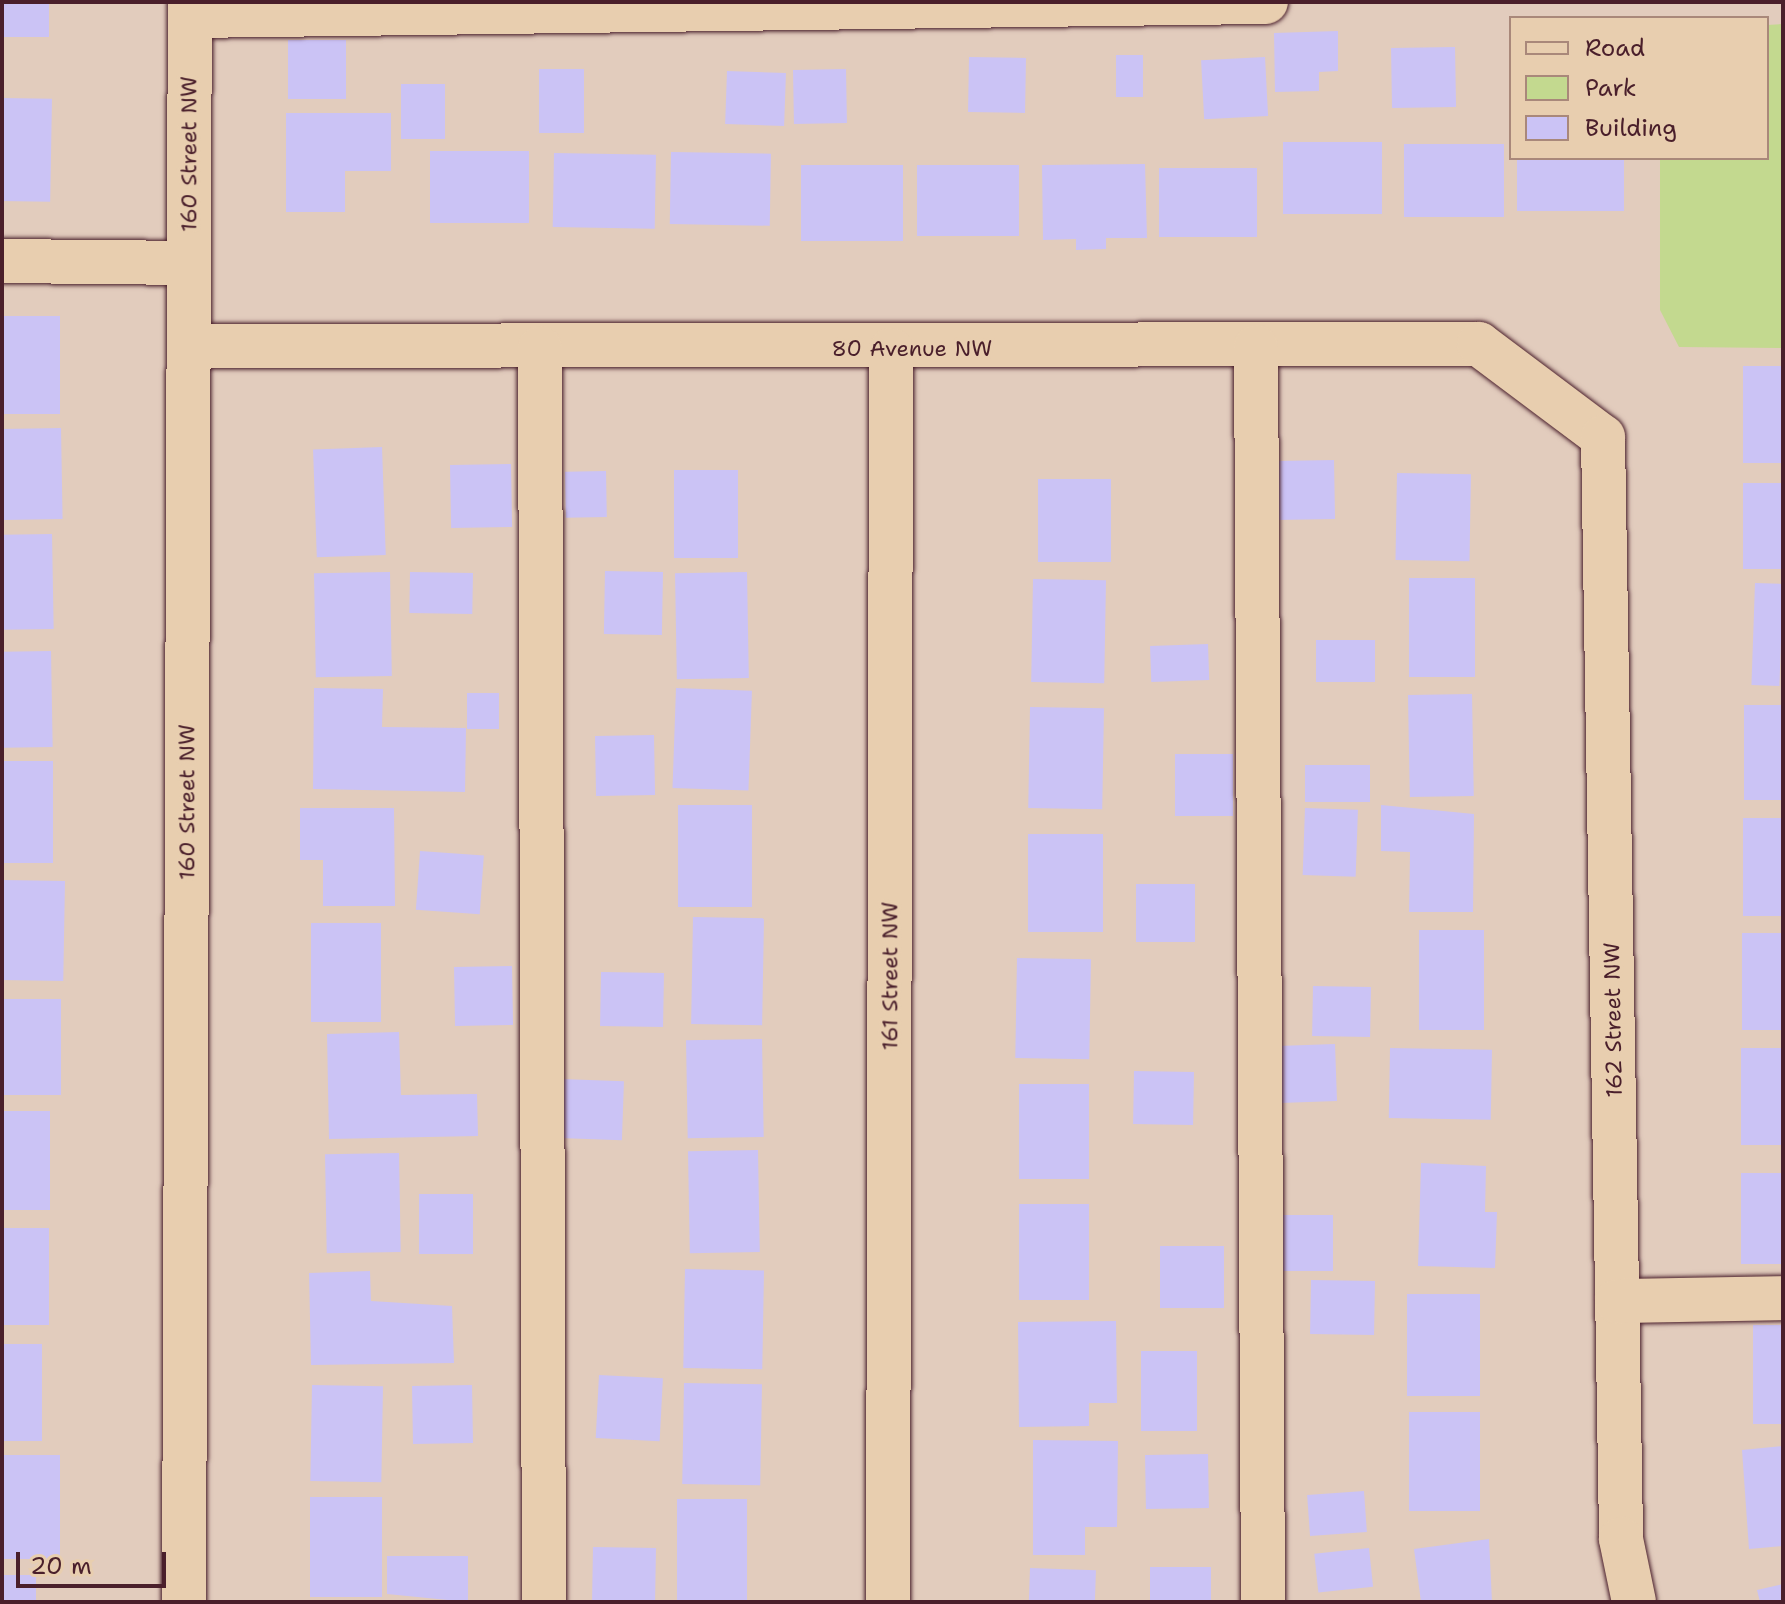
<!DOCTYPE html>
<style>
body{margin:0}
#map{position:relative;width:1785px;height:1604px;overflow:hidden;background:#e2ccbd;font-family:"Shantell Sans",sans-serif}
div>[style]{position:absolute}
[style*='--x']{left:calc(var(--x)*1px);top:calc(var(--y)*1px);width:calc(var(--w)*1px);rotate:calc(var(--a)*1deg)}
.green>*{inset:0;background:#c3d98f}
.building>*{inset:0;background:#cbc3f5;transform-origin:0 0}
.roads{filter:drop-shadow(0 0 2px #4a1f2b) drop-shadow(0 0 2px #4a1f2b)}
.minor>*{height:44px;margin:-22px;padding:0 22px;transform-origin:22px;border-radius:22px;background:#e8ceaf}
span{translate:-50% -50%;white-space:nowrap;text-align:center;line-height:1.15;-webkit-text-stroke:7px #e8ceaf;paint-order:stroke}
.street-label{font-size:22px;color:#4a1f2b}
.frame{position:absolute;inset:0;border:4px solid #4a1f2b;pointer-events:none}
.legend{position:absolute;left:1509px;top:16px;width:260px;height:144px;box-sizing:border-box;background:#e8ceaf;border:2px solid #a9887a;margin:0;padding:10px 14px;list-style:none;font-size:24px;color:#4a1f2b}
.legend li{display:flex;align-items:center;gap:16px;height:40px}
.legend b{width:40px;border:2px solid #a9887a}
.scale{position:absolute;left:16px;top:1552px;width:150px;height:36px;box-sizing:border-box;border:4px solid #4a1f2b;border-top:0;padding-left:10px;font-size:24px;line-height:28px;white-space:nowrap;color:#4a1f2b;-webkit-text-stroke:6px #e8ceaf;paint-order:stroke}
</style>
<div id="map">
<div class="green">
<div style="clip-path:polygon(1783px 24px,1783px 348px,1679px 347px,1660px 310px,1660px 158px,1767px 158px,1767px 25px)"></div>
</div>
<div class="building">
<div style="left:2px;top:2px;width:47px;height:35px"></div>
<div style="clip-path:polygon(1338px 31px,1338px 71px,1319px 72px,1319px 91px,1275px 92px,1274px 33px)"></div>
<div style="left:288px;top:40px;width:58px;height:59px"></div>
<div style="left:1455px;top:47px;width:60px;height:64px;rotate:89deg"></div>
<div style="left:1116px;top:55px;width:27px;height:42px"></div>
<div style="left:969px;top:57px;width:57px;height:55px;rotate:1deg"></div>
<div style="left:1265px;top:57px;width:59px;height:64px;rotate:87deg"></div>
<div style="left:539px;top:69px;width:45px;height:64px"></div>
<div style="left:846px;top:69px;width:54px;height:53px;rotate:89deg"></div>
<div style="left:727px;top:71px;width:59px;height:53px;rotate:2deg"></div>
<div style="left:445px;top:84px;width:55px;height:44px;rotate:90deg"></div>
<div style="left:2px;top:98px;width:50px;height:103px;rotate:1deg"></div>
<div style="clip-path:polygon(286px 113px,391px 113px,391px 171px,345px 171px,345px 212px,286px 212px)"></div>
<div style="left:1382px;top:142px;width:72px;height:99px;rotate:90deg"></div>
<div style="left:1404px;top:144px;width:100px;height:73px"></div>
<div style="left:430px;top:151px;width:99px;height:72px"></div>
<div style="left:671px;top:152px;width:100px;height:72px;rotate:1deg"></div>
<div style="left:554px;top:153px;width:102px;height:74px;rotate:1deg"></div>
<div style="left:1517px;top:158px;width:107px;height:53px"></div>
<div style="clip-path:polygon(1145px 164px,1147px 238px,1106px 238px,1106px 249px,1076px 250px,1076px 239px,1043px 240px,1042px 165px)"></div>
<div style="left:801px;top:165px;width:102px;height:76px"></div>
<div style="left:917px;top:165px;width:102px;height:71px"></div>
<div style="left:1159px;top:168px;width:98px;height:69px"></div>
<div style="left:2px;top:316px;width:58px;height:98px"></div>
<div style="left:1743px;top:366px;width:40px;height:97px"></div>
<div style="left:61px;top:428px;width:91px;height:59px;rotate:89deg"></div>
<div style="left:382px;top:447px;width:108px;height:69px;rotate:88deg"></div>
<div style="left:1334px;top:460px;width:59px;height:59px;rotate:89deg"></div>
<div style="left:511px;top:464px;width:63px;height:61px;rotate:89deg"></div>
<div style="left:674px;top:470px;width:64px;height:88px"></div>
<div style="left:606px;top:471px;width:46px;height:41px;rotate:89deg"></div>
<div style="left:1397px;top:473px;width:74px;height:87px;rotate:1deg"></div>
<div style="left:1038px;top:479px;width:73px;height:83px"></div>
<div style="left:1783px;top:483px;width:86px;height:40px;rotate:90deg"></div>
<div style="left:52px;top:534px;width:95px;height:50px;rotate:89deg"></div>
<div style="left:605px;top:571px;width:58px;height:63px;rotate:1deg"></div>
<div style="left:390px;top:572px;width:104px;height:76px;rotate:89deg"></div>
<div style="left:410px;top:572px;width:63px;height:41px;rotate:1deg"></div>
<div style="left:747px;top:572px;width:106px;height:72px;rotate:89deg"></div>
<div style="left:1409px;top:578px;width:66px;height:99px"></div>
<div style="left:1033px;top:579px;width:73px;height:103px;rotate:1deg"></div>
<div style="left:1755px;top:583px;width:28px;height:102px;rotate:2deg"></div>
<div style="left:1316px;top:640px;width:59px;height:42px"></div>
<div style="left:1208px;top:644px;width:36px;height:58px;rotate:88deg"></div>
<div style="left:51px;top:651px;width:96px;height:49px;rotate:89deg"></div>
<div style="clip-path:polygon(314px 688px,383px 689px,382px 727px,466px 728px,465px 792px,313px 789px)"></div>
<div style="left:676px;top:688px;width:76px;height:100px;rotate:2deg"></div>
<div style="left:467px;top:693px;width:32px;height:36px"></div>
<div style="left:1472px;top:694px;width:102px;height:64px;rotate:89deg"></div>
<div style="left:1744px;top:705px;width:39px;height:95px"></div>
<div style="left:1030px;top:707px;width:74px;height:101px;rotate:1deg"></div>
<div style="left:654px;top:735px;width:60px;height:59px;rotate:89deg"></div>
<div style="left:1175px;top:754px;width:58px;height:62px"></div>
<div style="left:2px;top:761px;width:51px;height:102px"></div>
<div style="left:1305px;top:765px;width:65px;height:37px"></div>
<div style="left:678px;top:805px;width:74px;height:102px"></div>
<div style="clip-path:polygon(1381px 805px,1474px 814px,1473px 912px,1409px 912px,1410px 852px,1381px 851px)"></div>
<div style="clip-path:polygon(300px 808px,394px 808px,395px 906px,323px 906px,323px 860px,300px 860px)"></div>
<div style="left:1305px;top:808px;width:53px;height:67px;rotate:2deg"></div>
<div style="left:1743px;top:818px;width:40px;height:98px"></div>
<div style="left:1028px;top:834px;width:75px;height:98px"></div>
<div style="left:420px;top:851px;width:64px;height:59px;rotate:4deg"></div>
<div style="left:2px;top:880px;width:63px;height:100px;rotate:1deg"></div>
<div style="left:1136px;top:884px;width:59px;height:58px"></div>
<div style="left:693px;top:917px;width:71px;height:107px;rotate:1deg"></div>
<div style="left:311px;top:923px;width:70px;height:99px"></div>
<div style="left:1419px;top:930px;width:65px;height:100px"></div>
<div style="left:1742px;top:933px;width:41px;height:97px"></div>
<div style="left:1017px;top:958px;width:74px;height:100px;rotate:1deg"></div>
<div style="left:512px;top:966px;width:59px;height:58px;rotate:89deg"></div>
<div style="left:601px;top:972px;width:63px;height:54px;rotate:1deg"></div>
<div style="left:1313px;top:986px;width:58px;height:50px;rotate:1deg"></div>
<div style="left:2px;top:999px;width:59px;height:96px"></div>
<div style="clip-path:polygon(399px 1032px,401px 1095px,477px 1094px,478px 1136px,329px 1139px,327px 1034px)"></div>
<div style="left:762px;top:1039px;width:98px;height:76px;rotate:89deg"></div>
<div style="left:1335px;top:1044px;width:57px;height:57px;rotate:88deg"></div>
<div style="left:1390px;top:1048px;width:102px;height:70px;rotate:1deg"></div>
<div style="left:1741px;top:1048px;width:42px;height:97px"></div>
<div style="left:1134px;top:1071px;width:60px;height:53px;rotate:1deg"></div>
<div style="left:561px;top:1079px;width:63px;height:59px;rotate:2deg"></div>
<div style="left:1019px;top:1084px;width:70px;height:95px"></div>
<div style="left:2px;top:1111px;width:48px;height:99px"></div>
<div style="left:758px;top:1150px;width:102px;height:70px;rotate:89deg"></div>
<div style="left:399px;top:1153px;width:99px;height:74px;rotate:89deg"></div>
<div style="clip-path:polygon(1421px 1163px,1486px 1166px,1485px 1212px,1497px 1212px,1495px 1268px,1418px 1266px)"></div>
<div style="left:1741px;top:1173px;width:42px;height:91px"></div>
<div style="left:419px;top:1194px;width:54px;height:60px"></div>
<div style="left:1019px;top:1204px;width:70px;height:96px"></div>
<div style="left:1279px;top:1215px;width:54px;height:56px"></div>
<div style="left:2px;top:1228px;width:47px;height:97px"></div>
<div style="left:1160px;top:1246px;width:64px;height:62px"></div>
<div style="left:685px;top:1269px;width:79px;height:99px;rotate:1deg"></div>
<div style="clip-path:polygon(370px 1271px,371px 1301px,452px 1306px,454px 1363px,311px 1365px,309px 1273px)"></div>
<div style="left:1311px;top:1280px;width:64px;height:54px;rotate:1deg"></div>
<div style="left:1407px;top:1294px;width:73px;height:102px"></div>
<div style="clip-path:polygon(1116px 1321px,1117px 1403px,1089px 1403px,1089px 1426px,1019px 1427px,1018px 1322px)"></div>
<div style="left:1753px;top:1325px;width:30px;height:99px"></div>
<div style="left:2px;top:1344px;width:40px;height:97px"></div>
<div style="left:1141px;top:1351px;width:56px;height:80px"></div>
<div style="left:599px;top:1375px;width:64px;height:63px;rotate:3deg"></div>
<div style="left:684px;top:1383px;width:78px;height:101px;rotate:1deg"></div>
<div style="left:312px;top:1385px;width:71px;height:96px;rotate:1deg"></div>
<div style="left:472px;top:1385px;width:58px;height:60px;rotate:89deg"></div>
<div style="left:1409px;top:1412px;width:71px;height:99px"></div>
<div style="clip-path:polygon(1033px 1440px,1118px 1441px,1117px 1527px,1085px 1527px,1085px 1555px,1033px 1555px)"></div>
<div style="clip-path:polygon(1783px 1446px,1783px 1546px,1749px 1549px,1742px 1450px)"></div>
<div style="left:1208px;top:1454px;width:54px;height:63px;rotate:89deg"></div>
<div style="left:2px;top:1455px;width:58px;height:104px"></div>
<div style="left:1364px;top:1491px;width:41px;height:57px;rotate:86deg"></div>
<div style="left:310px;top:1497px;width:72px;height:100px"></div>
<div style="left:677px;top:1499px;width:70px;height:101px"></div>
<div style="clip-path:polygon(1489px 1539px,1492px 1602px,1421px 1602px,1414px 1549px)"></div>
<div style="left:593px;top:1547px;width:63px;height:55px;rotate:1deg"></div>
<div style="left:1369px;top:1548px;width:39px;height:55px;rotate:84deg"></div>
<div style="clip-path:polygon(387px 1556px,468px 1556px,468px 1602px,387px 1594px)"></div>
<div style="left:1150px;top:1567px;width:61px;height:35px"></div>
<div style="left:1030px;top:1568px;width:66px;height:34px;rotate:2deg"></div>
<div style="left:2px;top:1575px;width:34px;height:27px"></div>
<div style="clip-path:polygon(1783px 1584px,1783px 1602px,1760px 1602px,1757px 1590px)"></div>
</div>
<div class="roads">
<div class="minor">
<div style="--x:190;--y:16;--w:1076;--a:-0.75"></div>
<div style="--x:2;--y:261;--w:187;--a:0.6"></div>
<div style="--x:189;--y:346;--w:1290;--a:-0.09"></div>
<div style="--x:1479;--y:344;--w:155;--a:36.9"></div>
<div style="--x:1603;--y:437;--w:1102;--a:89.06"></div>
<div style="--x:1621;--y:1539;--w:64;--a:78.3"></div>
<div style="--x:1256;--y:347;--w:1255;--a:89.68"></div>
<div style="--x:540;--y:348;--w:1254;--a:89.82"></div>
<div style="--x:1617;--y:1301;--w:166;--a:-1"></div>
<div style="--x:184;--y:1602;--w:1600;--a:-89.79"></div>
<div style="--x:888;--y:1602;--w:1252;--a:-89.86"></div>
</div>
</div>
<div class="street-label">
<span style="left:189px;top:154px;rotate:-90deg">160 Street NW</span>
<span style="left:912px;top:349px">80 Avenue NW</span>
<span style="left:187px;top:802px;rotate:-90deg">160 Street NW</span>
<span style="left:890px;top:976px;rotate:-90deg">161 Street NW</span>
<span style="left:1613px;top:1020px;rotate:-91deg">162 Street NW</span>
</div>
<div class="frame"></div>
<ul class="legend">
<li><b style="height:10px;background:#e8ceaf"></b>Road</li>
<li><b style="height:22px;background:#c3d98f"></b>Park</li>
<li><b style="height:22px;background:#cbc3f5"></b>Building</li>
</ul>
<div class="scale">20 m</div>
</div>
